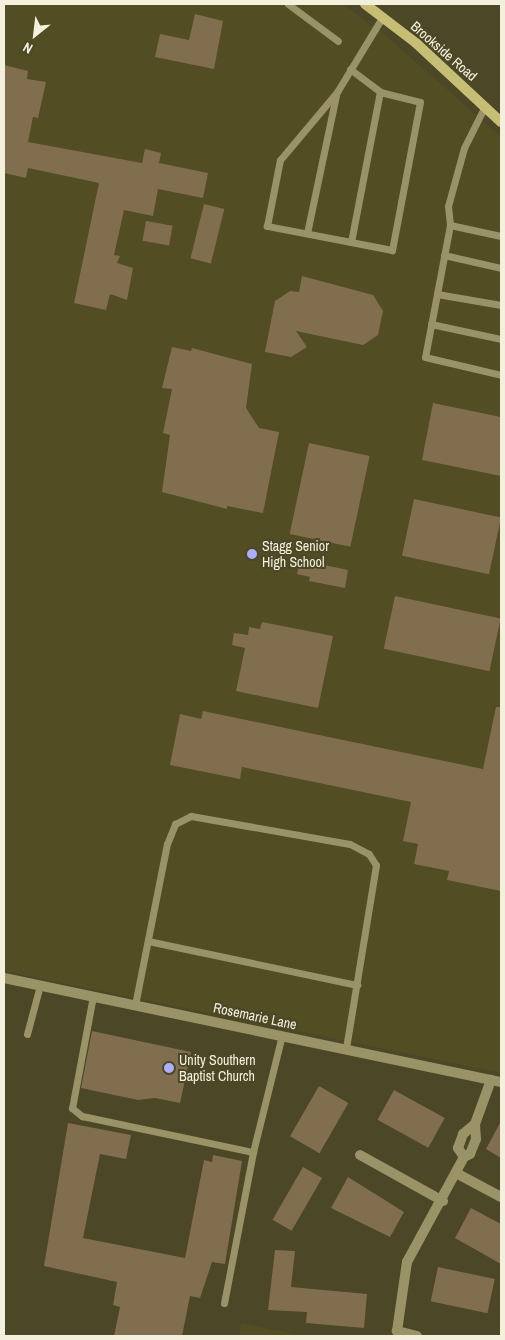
<!DOCTYPE html>
<style>
body{margin:0}
#map{position:relative;width:505px;height:1340px;overflow:hidden;background:#4c4726;font-family:"Archivo Narrow",sans-serif}
div>[style]{position:absolute}
[style*='--x']{left:calc(var(--x)*1px);top:calc(var(--y)*1px);width:calc(var(--w)*1px);rotate:calc(var(--a)*1deg)}
.built>*{inset:0;background:#524d23}
.building>*{inset:0;background:#806e4e;transform-origin:0 0}
.lane>*{height:7px;margin:-3.5px;padding:0 3.5px;transform-origin:3.5px;border-radius:3.5px;background:#999367}
.street>*{height:10px;margin:-5px;padding:0 5px;transform-origin:5px;border-radius:5px;background:#999367}
.secondary>*{height:10px;margin:-5px;padding:0 5px;transform-origin:5px;border-radius:5px;background:#c7be75}
.dots>*{width:14px;height:14px;translate:-50% -50%;box-sizing:border-box;border:2px solid #4c4726;border-radius:50%}
span{translate:-50% -50%;white-space:nowrap;text-align:center;line-height:1.15;-webkit-text-stroke:4px #4c4726;paint-order:stroke}
.street-label{font-size:14px;color:#f3f1de}
.poi-label{font-size:14px;color:#f3f1de}
.left{translate:0 -50%;text-align:left}
.frame{position:absolute;inset:0;border:5px solid #f3f1de;pointer-events:none}
.north{position:absolute;left:10px;top:10px;width:50px;height:50px;-webkit-text-stroke:4px #4c4726;paint-order:stroke;rotate:209deg;font-size:14px;font-weight:700;line-height:20px;text-align:center;color:#f3f1de}
.north::after{content:'';display:block;margin:auto;width:18px;height:22px;background:#f3f1de;clip-path:polygon(50% 0,100% 100%,50% 72%,0 100%)}
</style>
<div id="map">
<div class="built">
<div style="clip-path:polygon(4px 4px,342px 4px,384px 34px,501px 137px,501px 1073px,4px 971px)"></div>
<div style="clip-path:polygon(241px 1323px,304px 1336px,239px 1336px)"></div>
</div>
<div class="building">
<div style="clip-path:polygon(195px 14px,223px 21px,214px 69px,155px 57px,160px 34px,189px 40px)"></div>
<div style="clip-path:polygon(4px 65px,28px 71px,27px 79px,46px 82px,38px 118px,33px 117px,28px 142px,142px 163px,145px 149px,161px 153px,159px 163px,208px 173px,203px 198px,158px 189px,153px 216px,124px 210px,114px 255px,120px 256px,117px 263px,133px 268px,127px 300px,110px 294px,106px 310px,74px 303px,99px 183px,28px 168px,26px 178px,4px 173px)"></div>
<div style="left:204px;top:204px;width:21px;height:56px;rotate:14deg"></div>
<div style="left:146px;top:221px;width:27px;height:20px;rotate:10deg"></div>
<div style="clip-path:polygon(302px 276px,373px 295px,383px 311px,378px 335px,363px 345px,296px 331px,307px 347px,291px 357px,265px 352px,275px 301px,290px 291px,299px 292px)"></div>
<div style="clip-path:polygon(172px 347px,191px 351px,192px 348px,252px 364px,246px 408px,259px 428px,279px 432px,263px 513px,227px 506px,227px 509px,162px 492px,170px 435px,163px 433px,172px 389px,162px 388px)"></div>
<div style="clip-path:polygon(433px 403px,501px 417px,501px 476px,422px 460px)"></div>
<div style="left:309px;top:443px;width:62px;height:93px;rotate:12deg"></div>
<div style="left:414px;top:499px;width:89px;height:58px;rotate:12deg"></div>
<div style="clip-path:polygon(300px 560px,348px 570px,345px 588px,309px 581px,310px 577px,297px 574px)"></div>
<div style="left:395px;top:596px;width:108px;height:54px;rotate:12deg"></div>
<div style="clip-path:polygon(262px 622px,333px 636px,318px 708px,236px 691px,245px 648px,232px 645px,234px 633px,248px 635px,249px 627px,260px 629px)"></div>
<div style="clip-path:polygon(496px 707px,501px 707px,501px 891px,447px 880px,449px 871px,414px 864px,418px 844px,403px 841px,411px 802px,242px 767px,240px 779px,170px 765px,180px 714px,201px 719px,203px 711px,483px 769px)"></div>
<div style="clip-path:polygon(92px 1031px,191px 1052px,180px 1103px,155px 1098px,138px 1100px,81px 1088px)"></div>
<div style="left:319px;top:1086px;width:34px;height:58px;rotate:30deg"></div>
<div style="left:394px;top:1090px;width:58px;height:34px;rotate:29deg"></div>
<div style="clip-path:polygon(501px 1121px,501px 1158px,486px 1149px)"></div>
<div style="clip-path:polygon(68px 1123px,131px 1135px,126px 1159px,100px 1154px,83px 1238px,185px 1258px,204px 1160px,212px 1162px,213px 1155px,242px 1161px,225px 1264px,212px 1262px,200px 1298px,190px 1296px,182px 1336px,114px 1336px,120px 1307px,113px 1305px,117px 1282px,44px 1266px)"></div>
<div style="left:303px;top:1167px;width:22px;height:61px;rotate:30deg"></div>
<div style="clip-path:polygon(348px 1177px,404px 1212px,390px 1237px,331px 1208px)"></div>
<div style="clip-path:polygon(471px 1208px,501px 1224px,501px 1264px,455px 1238px)"></div>
<div style="clip-path:polygon(275px 1250px,295px 1251px,291px 1287px,367px 1294px,364px 1328px,306px 1323px,307px 1312px,268px 1310px)"></div>
<div style="left:438px;top:1267px;width:58px;height:35px;rotate:12deg"></div>
</div>
<div class="lane">
<div style="--x:288;--y:4;--w:62;--a:36.5"></div>
<div style="--x:350;--y:69;--w:38;--a:37"></div>
<div style="--x:380;--y:92;--w:41;--a:14"></div>
<div style="--x:420;--y:102;--w:151;--a:100.7"></div>
<div style="--x:392;--y:250;--w:42;--a:-169"></div>
<div style="--x:351;--y:242;--w:153;--a:-79.1"></div>
<div style="--x:485;--y:106;--w:47;--a:116.6"></div>
<div style="--x:464;--y:148;--w:60;--a:105.4"></div>
<div style="--x:448;--y:206;--w:19;--a:84"></div>
<div style="--x:450;--y:225;--w:134;--a:100.7"></div>
<div style="--x:425;--y:357;--w:78;--a:13.3"></div>
<div style="--x:450;--y:225;--w:52;--a:12.2"></div>
<div style="--x:307;--y:233;--w:141;--a:-78.1"></div>
<div style="--x:351;--y:242;--w:86;--a:-169.2"></div>
<div style="--x:267;--y:226;--w:67;--a:-78.9"></div>
<div style="--x:280;--y:160;--w:89;--a:-50"></div>
<div style="--x:337;--y:92;--w:89;--a:-58.8"></div>
<div style="--x:444;--y:255;--w:58;--a:12.8"></div>
<div style="--x:437;--y:294;--w:65;--a:9.8"></div>
<div style="--x:431;--y:324;--w:72;--a:12.1"></div>
<div style="--x:148;--y:941;--w:214;--a:11.9"></div>
<div style="--x:93;--y:996;--w:114;--a:100.6"></div>
<div style="--x:72;--y:1108;--w:13;--a:39"></div>
<div style="--x:82;--y:1116;--w:175;--a:11.9"></div>
<div style="--x:253;--y:1152;--w:121;--a:-76.1"></div>
<div style="--x:135;--y:1005;--w:164;--a:-78.8"></div>
<div style="--x:167;--y:844;--w:22;--a:-68"></div>
<div style="--x:175;--y:824;--w:18;--a:-27"></div>
<div style="--x:191;--y:816;--w:161;--a:10"></div>
<div style="--x:350;--y:844;--w:21;--a:28"></div>
<div style="--x:369;--y:854;--w:13;--a:58"></div>
<div style="--x:376;--y:865;--w:186;--a:99.3"></div>
<div style="--x:27;--y:1034;--w:51;--a:-75.1"></div>
<div style="--x:224;--y:1303;--w:154;--a:-79.1"></div>
</div>
<div class="street">
<div style="--x:4;--y:978;--w:508;--a:11.82"></div>
<div style="--x:360;--y:1155;--w:95;--a:29"></div>
<div style="--x:464;--y:1157;--w:11;--a:-124"></div>
<div style="--x:458;--y:1148;--w:15;--a:-70"></div>
<div style="--x:463;--y:1134;--w:16;--a:-40"></div>
<div style="--x:456;--y:1173;--w:51;--a:28.1"></div>
<div style="--x:417;--y:1336;--w:21;--a:-166"></div>
<div style="--x:397;--y:1331;--w:70;--a:-81.8"></div>
<div style="--x:407;--y:1262;--w:119;--a:-61.5"></div>
<div style="--x:464;--y:1157;--w:7;--a:-27"></div>
<div style="--x:470;--y:1154;--w:16;--a:-68"></div>
<div style="--x:476;--y:1139;--w:15;--a:-94"></div>
<div style="--x:475;--y:1124;--w:47;--a:-70"></div>
</div>
<div class="secondary">
<div style="--x:365;--y:4;--w:64;--a:37.4"></div>
<div style="--x:416;--y:43;--w:116;--a:42.9"></div>
</div>
<div class="dots">
<div style="left:252px;top:554px;background:#acaffb"></div>
<div style="left:169px;top:1068px;background:#acaffb"></div>
</div>
<div class="street-label">
<span style="left:444px;top:51px;rotate:41deg">Brookside Road</span>
<span style="left:255px;top:1016px;rotate:12deg">Rosemarie Lane</span>
</div>
<div class="poi-label">
<span class="left" style="left:262px;top:554px">Stagg Senior<br>High School</span>
<span class="left" style="left:179px;top:1068px">Unity Southern<br>Baptist Church</span>
</div>
<div class="frame"></div>
<div class="north">N</div>
</div>
